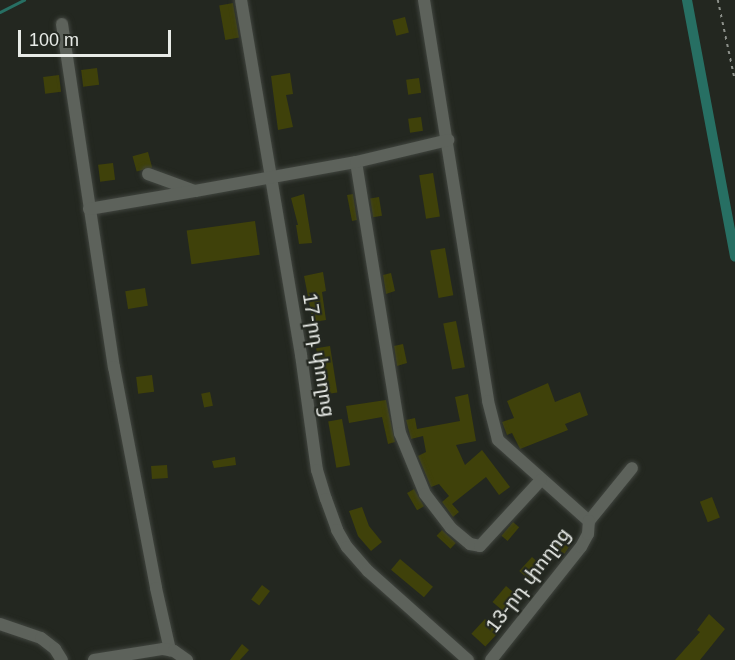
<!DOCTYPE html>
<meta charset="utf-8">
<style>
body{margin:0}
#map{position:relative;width:735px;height:660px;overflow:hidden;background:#232720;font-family:Helvetica,"Noto Sans Armenian",sans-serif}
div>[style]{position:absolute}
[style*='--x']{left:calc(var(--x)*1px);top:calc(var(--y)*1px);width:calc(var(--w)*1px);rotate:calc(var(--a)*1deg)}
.stream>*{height:3px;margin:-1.5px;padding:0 1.5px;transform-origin:1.5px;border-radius:1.5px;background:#276f63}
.canal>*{height:10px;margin:-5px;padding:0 5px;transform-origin:5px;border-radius:5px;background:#276f63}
.building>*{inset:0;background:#3f410a;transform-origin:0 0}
.path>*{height:1.5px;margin-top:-0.75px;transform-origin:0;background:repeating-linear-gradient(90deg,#8c908a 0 3px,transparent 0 7.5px)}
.roads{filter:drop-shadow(0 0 2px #41453f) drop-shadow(0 0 2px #41453f)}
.minor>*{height:12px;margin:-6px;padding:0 6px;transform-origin:6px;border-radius:6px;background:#5d625b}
span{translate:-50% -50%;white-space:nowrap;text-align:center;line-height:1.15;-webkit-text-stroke:4.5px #232720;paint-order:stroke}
.street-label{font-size:20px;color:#e8ebe7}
.scale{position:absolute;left:18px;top:30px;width:153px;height:27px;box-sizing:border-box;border:3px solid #e8ebe7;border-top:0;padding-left:8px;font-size:18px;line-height:21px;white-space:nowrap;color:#e8ebe7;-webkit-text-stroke:4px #232720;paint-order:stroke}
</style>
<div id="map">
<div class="stream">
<div style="--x:0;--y:12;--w:27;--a:-27"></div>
</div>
<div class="canal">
<div style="--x:687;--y:0;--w:261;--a:79.4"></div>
</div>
<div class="building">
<div style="left:233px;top:3px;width:35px;height:14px;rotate:80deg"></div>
<div style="left:405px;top:17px;width:16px;height:13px;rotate:76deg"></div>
<div style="left:97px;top:68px;width:17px;height:16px;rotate:83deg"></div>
<div style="clip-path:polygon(290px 73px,293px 94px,286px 95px,293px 127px,278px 130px,271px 76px)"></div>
<div style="left:59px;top:75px;width:17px;height:16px;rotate:83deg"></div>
<div style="left:419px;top:78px;width:15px;height:13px;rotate:82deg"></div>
<div style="left:421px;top:117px;width:14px;height:13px;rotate:82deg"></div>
<div style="left:148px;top:152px;width:16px;height:16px;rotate:75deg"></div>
<div style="left:113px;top:163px;width:17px;height:15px;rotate:83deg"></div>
<div style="left:433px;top:173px;width:44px;height:14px;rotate:81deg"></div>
<div style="clip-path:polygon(304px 194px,312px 243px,299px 244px,296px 225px,298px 225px,291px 198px)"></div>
<div style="clip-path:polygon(353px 194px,357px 220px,352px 221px,347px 195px)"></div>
<div style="left:379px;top:197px;width:19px;height:9px;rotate:81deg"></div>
<div style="left:255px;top:221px;width:34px;height:69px;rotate:82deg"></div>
<div style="left:445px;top:248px;width:48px;height:15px;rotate:80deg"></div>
<div style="clip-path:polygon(323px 272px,326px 291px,322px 292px,326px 320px,313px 322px,304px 276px)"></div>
<div style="clip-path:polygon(391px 273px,395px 291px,386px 294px,383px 275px)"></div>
<div style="left:145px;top:288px;width:18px;height:20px;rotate:81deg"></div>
<div style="left:456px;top:321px;width:47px;height:13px;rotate:79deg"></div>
<div style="clip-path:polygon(403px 344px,407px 363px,397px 366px,394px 346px)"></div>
<div style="left:330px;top:346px;width:47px;height:14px;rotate:81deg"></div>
<div style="left:152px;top:375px;width:17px;height:16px;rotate:83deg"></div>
<div style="clip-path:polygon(548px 383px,555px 402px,580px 392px,588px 415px,565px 424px,568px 430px,520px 449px,512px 433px,507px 435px,502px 422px,514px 418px,507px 401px)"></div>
<div style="left:210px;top:392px;width:14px;height:9px;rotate:78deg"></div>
<div style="clip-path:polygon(468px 394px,476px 441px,456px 445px,465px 465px,482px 450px,510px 487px,499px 495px,486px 477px,452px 504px,459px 512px,453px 517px,442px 502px,449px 496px,439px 484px,431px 487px,418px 456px,426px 452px,423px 436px,411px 439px,406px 420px,415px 418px,417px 429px,460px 421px,455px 397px)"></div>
<div style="clip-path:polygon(386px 400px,395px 442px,388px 444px,382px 417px,349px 423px,346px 406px)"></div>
<div style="left:342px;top:419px;width:47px;height:14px;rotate:80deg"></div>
<div style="clip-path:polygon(235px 457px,236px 465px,214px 468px,212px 461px)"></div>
<div style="left:167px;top:465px;width:13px;height:16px;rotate:86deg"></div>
<div style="left:414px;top:489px;width:20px;height:8px;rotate:60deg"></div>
<div style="left:712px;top:497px;width:22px;height:13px;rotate:69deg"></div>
<div style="clip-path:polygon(362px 507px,369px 526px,382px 542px,371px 551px,358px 536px,349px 511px)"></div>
<div style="left:513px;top:522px;width:8px;height:18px;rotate:40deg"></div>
<div style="left:442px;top:530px;width:19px;height:8px;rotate:43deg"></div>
<div style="left:563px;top:531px;width:14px;height:18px;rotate:34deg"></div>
<div style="left:532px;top:557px;width:13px;height:19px;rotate:42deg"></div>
<div style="left:400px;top:559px;width:43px;height:14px;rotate:40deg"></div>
<div style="left:262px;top:585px;width:10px;height:18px;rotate:37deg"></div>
<div style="left:506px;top:586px;width:16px;height:21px;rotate:40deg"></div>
<div style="clip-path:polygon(709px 614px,725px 629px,700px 660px,675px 660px,700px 632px,697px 630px)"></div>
<div style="left:485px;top:619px;width:19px;height:20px;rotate:43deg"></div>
<div style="clip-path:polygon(242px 644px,249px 650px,240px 660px,230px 660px)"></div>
</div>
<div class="path">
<div style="--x:718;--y:0;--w:82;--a:78"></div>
</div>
<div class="roads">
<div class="minor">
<div style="--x:241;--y:0;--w:360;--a:80.4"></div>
<div style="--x:301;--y:355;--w:116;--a:82.1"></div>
<div style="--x:317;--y:470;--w:30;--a:73"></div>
<div style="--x:326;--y:499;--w:33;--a:70"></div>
<div style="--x:337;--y:530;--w:20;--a:60"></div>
<div style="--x:347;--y:547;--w:32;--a:49"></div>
<div style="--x:368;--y:571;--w:134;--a:41.7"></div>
<div style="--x:424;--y:0;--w:406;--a:80.9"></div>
<div style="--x:488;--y:401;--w:40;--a:75.6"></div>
<div style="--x:498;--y:440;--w:122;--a:41.7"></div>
<div style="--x:62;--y:24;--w:347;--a:81.4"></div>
<div style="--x:114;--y:367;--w:225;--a:79.2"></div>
<div style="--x:156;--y:588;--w:64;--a:77.3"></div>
<div style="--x:356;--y:162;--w:275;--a:80.8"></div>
<div style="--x:400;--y:433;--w:66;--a:67.7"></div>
<div style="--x:425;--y:494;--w:43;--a:52.6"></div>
<div style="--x:451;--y:528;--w:25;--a:40"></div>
<div style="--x:470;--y:544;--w:10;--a:11"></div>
<div style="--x:480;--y:546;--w:90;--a:-47.3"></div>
<div style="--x:148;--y:174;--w:50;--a:19.9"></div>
<div style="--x:195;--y:191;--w:164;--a:-10.2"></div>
<div style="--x:356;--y:162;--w:95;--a:-13.4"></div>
<div style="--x:89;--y:209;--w:107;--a:-9.7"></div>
<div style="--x:589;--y:521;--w:68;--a:-50.9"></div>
<div style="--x:0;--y:624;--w:43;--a:18.9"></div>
<div style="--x:41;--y:638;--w:18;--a:38"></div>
<div style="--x:55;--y:649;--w:13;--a:58"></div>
<div style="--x:94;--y:660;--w:70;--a:-9.1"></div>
<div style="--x:163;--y:649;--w:11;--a:10"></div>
<div style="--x:174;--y:651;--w:16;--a:35"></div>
<div style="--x:491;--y:660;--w:144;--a:-51.5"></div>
<div style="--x:581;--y:547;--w:15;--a:-62"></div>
<div style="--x:588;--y:534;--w:13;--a:-86"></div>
</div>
</div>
<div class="street-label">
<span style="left:319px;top:355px;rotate:81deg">17-րդ փողոց</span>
<span style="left:528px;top:580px;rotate:-53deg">13-րդ փողոց</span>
</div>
<div class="scale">100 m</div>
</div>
